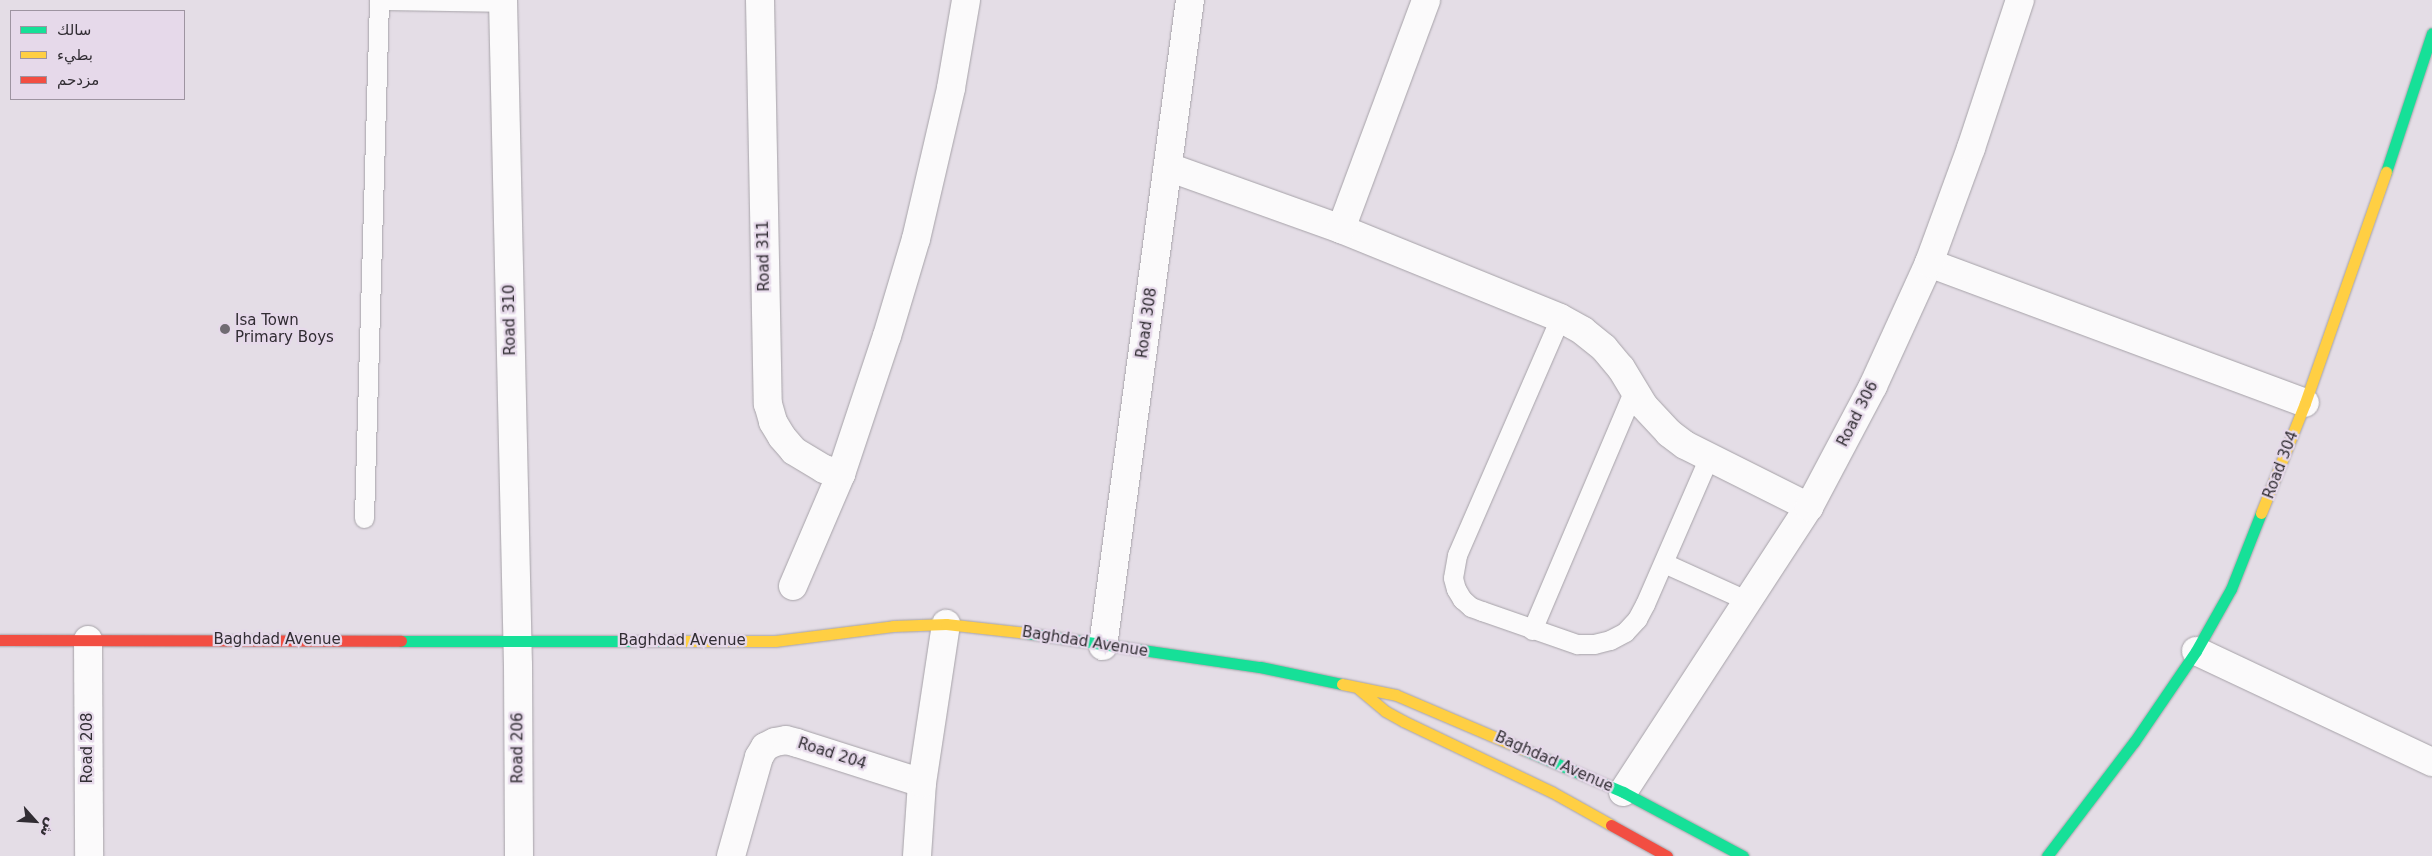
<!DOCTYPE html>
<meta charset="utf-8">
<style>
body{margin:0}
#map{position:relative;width:2432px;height:856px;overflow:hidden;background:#e4dde6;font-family:"DejaVu Sans",Vazirmatn,sans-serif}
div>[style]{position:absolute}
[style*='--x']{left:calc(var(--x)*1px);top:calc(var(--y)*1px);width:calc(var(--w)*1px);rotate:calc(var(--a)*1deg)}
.roads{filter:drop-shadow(0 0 1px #a6a2a8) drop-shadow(0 0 1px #a6a2a8)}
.lane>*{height:19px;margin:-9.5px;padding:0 9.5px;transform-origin:9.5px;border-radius:9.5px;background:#fbfafb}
.street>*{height:28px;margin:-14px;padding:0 14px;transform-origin:14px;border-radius:14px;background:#fbfafb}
.fast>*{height:11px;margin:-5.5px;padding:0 5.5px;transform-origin:5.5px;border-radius:5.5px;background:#16e098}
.slow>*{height:11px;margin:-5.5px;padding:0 5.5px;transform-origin:5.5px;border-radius:5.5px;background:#ffcf43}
.jam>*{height:11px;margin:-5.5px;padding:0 5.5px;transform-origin:5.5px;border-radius:5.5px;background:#f24e42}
.dots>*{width:14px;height:14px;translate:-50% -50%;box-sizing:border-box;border:2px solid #e6d9ea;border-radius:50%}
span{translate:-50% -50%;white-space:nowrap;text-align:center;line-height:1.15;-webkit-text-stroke:4.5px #e6d9ea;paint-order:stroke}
.street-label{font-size:15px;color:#312d33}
.poi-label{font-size:15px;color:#312d33}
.left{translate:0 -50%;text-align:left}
.legend{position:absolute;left:10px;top:10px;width:175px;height:90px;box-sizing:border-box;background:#e6d9ea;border:1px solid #9e94a1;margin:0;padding:6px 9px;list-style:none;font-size:15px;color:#312d33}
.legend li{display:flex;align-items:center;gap:10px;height:25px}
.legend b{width:25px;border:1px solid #9e94a1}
.north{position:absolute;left:10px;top:796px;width:50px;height:50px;-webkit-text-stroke:4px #e6d9ea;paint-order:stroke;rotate:116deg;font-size:14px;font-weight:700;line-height:20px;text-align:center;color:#312d33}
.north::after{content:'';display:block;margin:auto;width:18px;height:22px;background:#312d33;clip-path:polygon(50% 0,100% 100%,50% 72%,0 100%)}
</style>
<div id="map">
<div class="roads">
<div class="lane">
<div style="--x:379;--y:0;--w:124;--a:0.9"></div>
<div style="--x:1560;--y:318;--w:258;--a:113.5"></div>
<div style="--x:1457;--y:555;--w:23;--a:100"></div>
<div style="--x:1453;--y:578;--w:11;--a:75"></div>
<div style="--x:1456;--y:589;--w:12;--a:59"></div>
<div style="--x:1462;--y:599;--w:12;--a:42"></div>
<div style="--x:1471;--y:607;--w:12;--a:20"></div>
<div style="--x:1482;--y:611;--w:101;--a:19.2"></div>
<div style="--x:1577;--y:644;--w:17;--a:0"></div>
<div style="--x:1594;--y:644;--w:16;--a:-14"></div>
<div style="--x:1610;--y:640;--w:17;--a:-28"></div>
<div style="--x:1625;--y:632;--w:18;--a:-47"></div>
<div style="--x:1637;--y:619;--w:17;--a:-62"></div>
<div style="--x:1645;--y:604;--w:160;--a:-66.5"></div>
<div style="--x:364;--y:518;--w:518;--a:-88.34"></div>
<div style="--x:1664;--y:563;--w:92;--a:24.3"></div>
<div style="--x:1532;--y:630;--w:261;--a:-67"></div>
</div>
<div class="street">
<div style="--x:503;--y:0;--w:665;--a:88.71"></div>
<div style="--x:518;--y:665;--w:191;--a:89.7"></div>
<div style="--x:760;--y:0;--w:404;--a:88.9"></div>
<div style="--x:768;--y:404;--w:19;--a:74"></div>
<div style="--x:773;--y:422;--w:17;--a:59"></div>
<div style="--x:782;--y:437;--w:18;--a:49"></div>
<div style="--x:794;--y:451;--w:35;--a:31"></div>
<div style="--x:824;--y:469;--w:18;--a:16"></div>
<div style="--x:1168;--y:167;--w:184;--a:19.7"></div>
<div style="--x:1341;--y:229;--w:236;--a:22.1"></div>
<div style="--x:1560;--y:318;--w:26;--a:29"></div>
<div style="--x:1583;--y:331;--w:27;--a:39"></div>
<div style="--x:1604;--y:348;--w:26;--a:50"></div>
<div style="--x:1621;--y:368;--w:44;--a:58.8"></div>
<div style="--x:1644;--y:406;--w:37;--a:47"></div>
<div style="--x:1669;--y:433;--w:20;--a:37"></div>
<div style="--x:1685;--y:445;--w:139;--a:26.6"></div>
<div style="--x:1341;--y:229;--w:244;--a:-69.6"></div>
<div style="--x:1929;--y:263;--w:401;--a:20.4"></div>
<div style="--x:793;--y:586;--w:122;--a:-66.8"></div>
<div style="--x:841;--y:474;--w:145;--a:-71.6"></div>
<div style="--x:887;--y:336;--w:101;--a:-73.4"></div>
<div style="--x:916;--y:239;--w:155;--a:-76.9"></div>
<div style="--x:951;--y:88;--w:89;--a:-80.3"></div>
<div style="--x:88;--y:640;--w:216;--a:89.7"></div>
<div style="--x:1103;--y:646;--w:652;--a:-82.33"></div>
<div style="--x:2196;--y:651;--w:261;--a:25.2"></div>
<div style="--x:1623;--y:792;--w:340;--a:-56.9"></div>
<div style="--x:1809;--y:507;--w:137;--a:-62.1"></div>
<div style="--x:1873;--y:386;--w:135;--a:-65.5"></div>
<div style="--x:1929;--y:263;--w:122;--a:-69.9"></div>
<div style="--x:1971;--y:148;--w:156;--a:-71.7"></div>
<div style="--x:731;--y:856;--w:103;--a:-74.2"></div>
<div style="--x:759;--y:757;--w:12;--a:-59"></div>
<div style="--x:765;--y:747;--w:11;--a:-27"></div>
<div style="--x:775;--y:742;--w:11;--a:-10"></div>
<div style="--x:786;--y:740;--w:11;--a:15"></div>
<div style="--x:797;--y:743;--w:131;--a:17.7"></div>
<div style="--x:917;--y:856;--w:73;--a:-86.1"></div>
<div style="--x:922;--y:783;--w:161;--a:-81.4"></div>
</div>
<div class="fast">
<div style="--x:2386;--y:172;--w:146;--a:-71.7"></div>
<div style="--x:1026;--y:633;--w:236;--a:8.3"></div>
<div style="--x:1260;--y:667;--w:84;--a:11.7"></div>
<div style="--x:401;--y:641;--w:273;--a:0"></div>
<div style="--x:1525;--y:750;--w:107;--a:23.2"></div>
<div style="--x:1623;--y:792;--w:136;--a:28.1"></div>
<div style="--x:2047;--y:856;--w:143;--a:-52.7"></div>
<div style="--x:2134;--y:742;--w:110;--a:-55.7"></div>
<div style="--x:2196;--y:651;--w:71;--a:-60.6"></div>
<div style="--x:2231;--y:589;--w:82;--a:-68.5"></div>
</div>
<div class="slow">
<div style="--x:2261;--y:513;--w:118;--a:-68.2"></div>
<div style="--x:2305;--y:403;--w:245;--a:-70.7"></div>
<div style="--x:674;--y:641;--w:101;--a:0"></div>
<div style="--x:775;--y:641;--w:119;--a:-7.2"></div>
<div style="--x:893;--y:626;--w:53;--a:-2.2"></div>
<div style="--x:946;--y:624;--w:81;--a:6.4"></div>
<div style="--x:1342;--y:684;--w:55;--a:11.5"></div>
<div style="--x:1396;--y:695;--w:140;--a:23.1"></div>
<div style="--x:1359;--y:689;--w:34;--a:40"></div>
<div style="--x:1385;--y:711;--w:21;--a:29"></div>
<div style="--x:1403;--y:721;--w:165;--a:25.5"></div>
<div style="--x:1552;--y:792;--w:68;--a:29.2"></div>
</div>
<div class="jam">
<div style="--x:0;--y:640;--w:401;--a:0.1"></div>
<div style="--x:1611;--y:825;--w:64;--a:29"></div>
</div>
</div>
<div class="dots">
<div style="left:225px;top:329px;background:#706b72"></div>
</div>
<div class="street-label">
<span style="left:764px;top:256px;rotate:-91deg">Road 311</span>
<span style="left:510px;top:320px;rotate:-91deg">Road 310</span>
<span style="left:1147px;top:323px;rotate:-82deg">Road 308</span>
<span style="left:1858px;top:414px;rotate:-63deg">Road 306</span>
<span style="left:2281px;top:465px;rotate:-69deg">Road 304</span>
<span style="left:277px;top:640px">Baghdad Avenue</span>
<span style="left:682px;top:641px">Baghdad Avenue</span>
<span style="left:1085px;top:642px;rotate:9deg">Baghdad Avenue</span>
<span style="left:88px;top:748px;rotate:-90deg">Road 208</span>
<span style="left:518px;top:748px;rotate:-90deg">Road 206</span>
<span style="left:832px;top:754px;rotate:18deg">Road 204</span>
<span style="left:1554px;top:762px;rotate:24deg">Baghdad Avenue</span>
</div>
<div class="poi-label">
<span class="left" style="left:235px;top:329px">Isa Town<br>Primary Boys</span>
</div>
<ul class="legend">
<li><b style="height:6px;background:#16e098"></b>سالك</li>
<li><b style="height:6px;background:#ffcf43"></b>بطيء</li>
<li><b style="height:6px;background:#f24e42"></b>مزدحم</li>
</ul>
<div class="north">ش</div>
</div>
